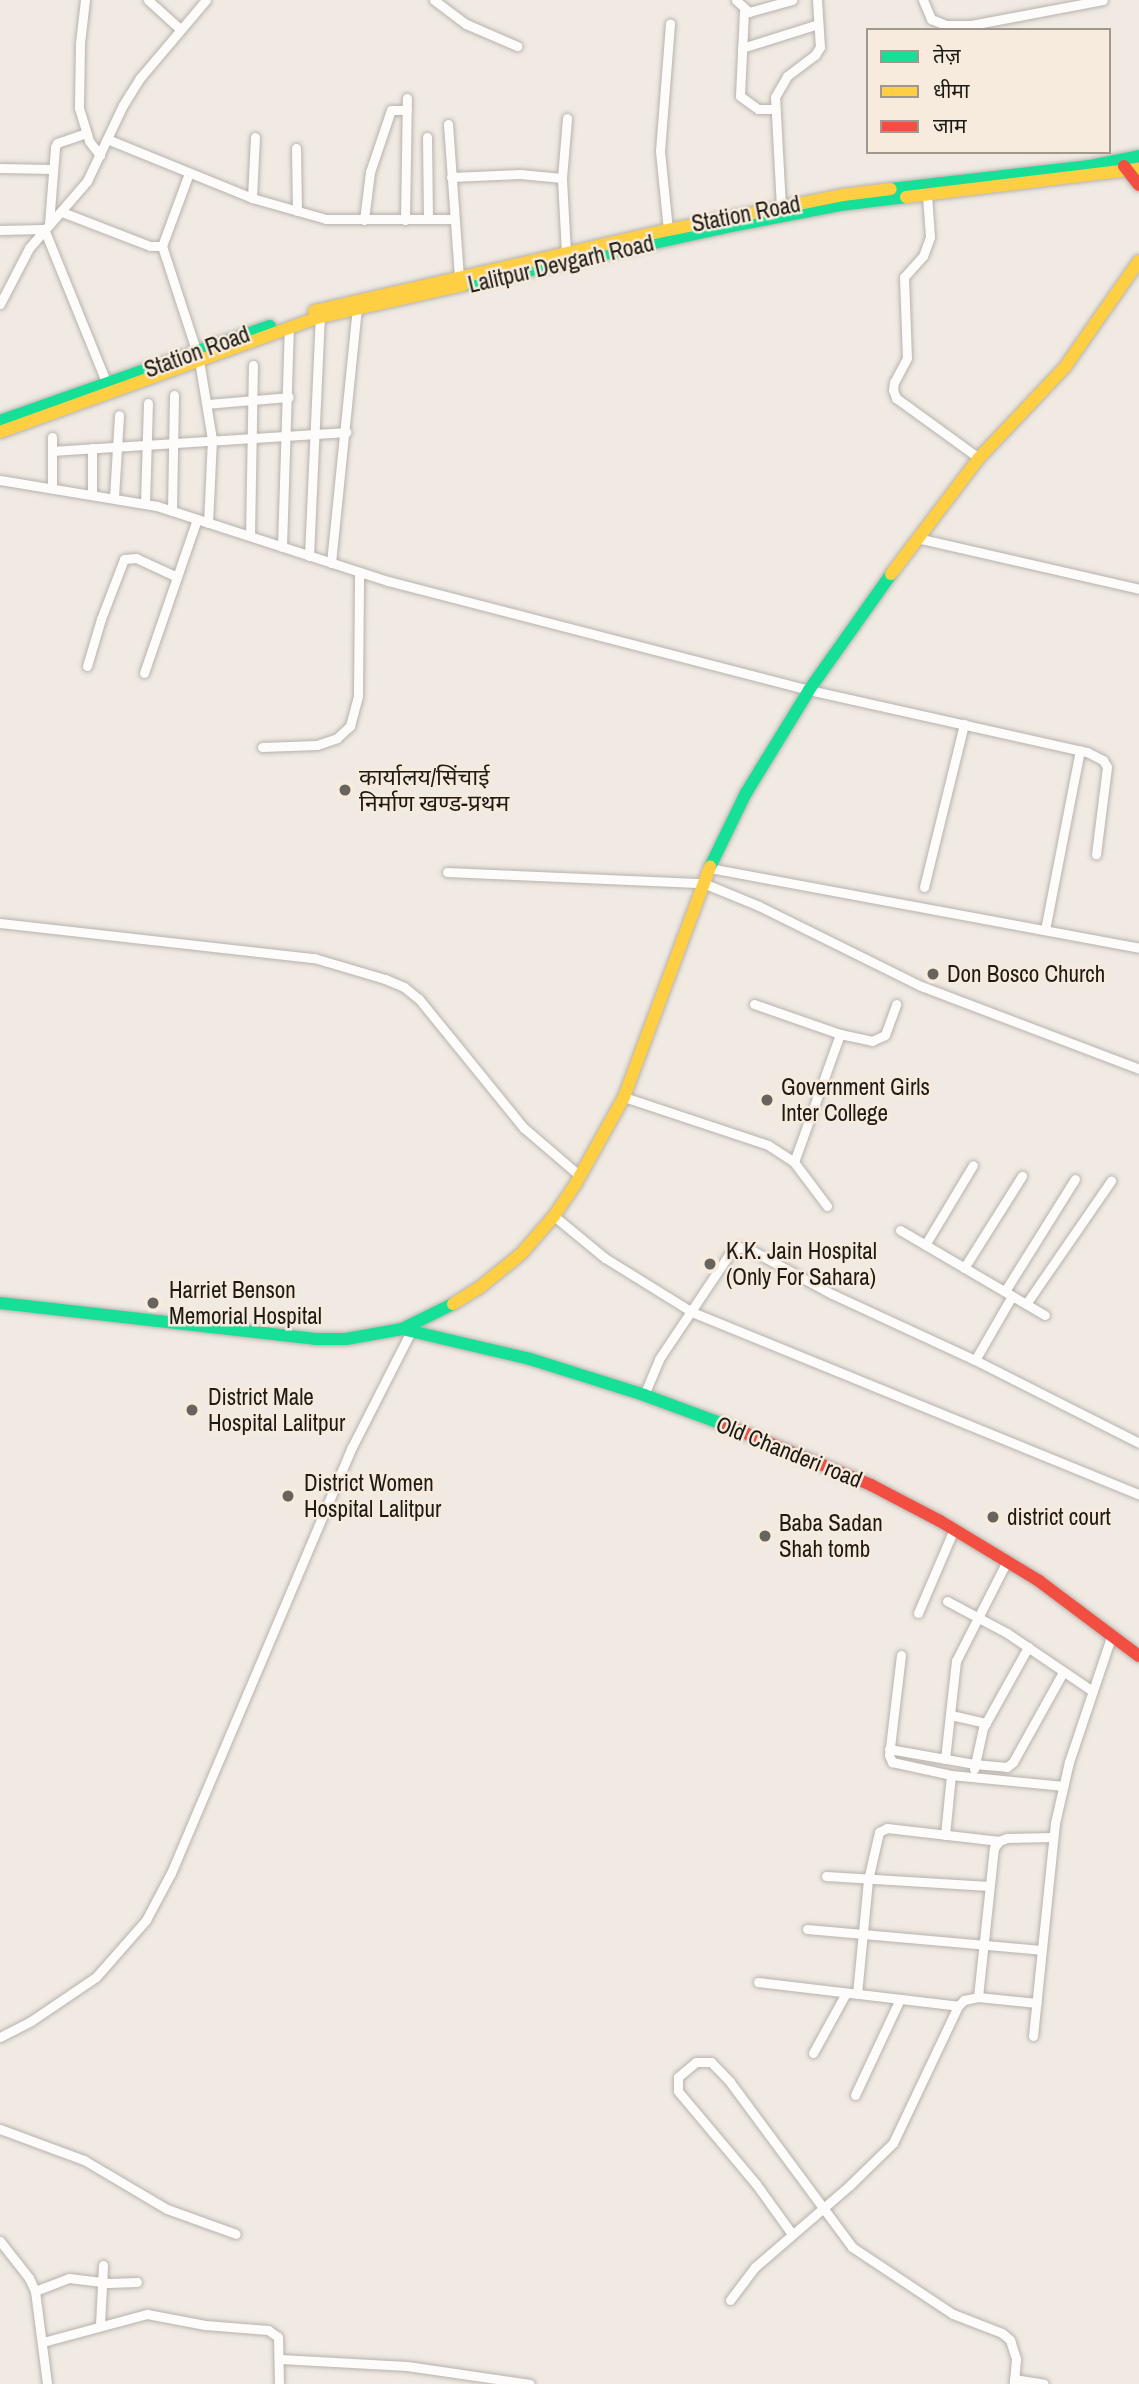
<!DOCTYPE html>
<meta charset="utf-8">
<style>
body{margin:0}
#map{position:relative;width:1139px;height:2384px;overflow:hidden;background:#f0eae3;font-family:"Archivo Narrow","Noto Sans Devanagari",sans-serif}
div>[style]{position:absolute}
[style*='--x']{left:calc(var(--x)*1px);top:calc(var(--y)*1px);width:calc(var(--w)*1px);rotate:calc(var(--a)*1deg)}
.roads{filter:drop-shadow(0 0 2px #b7b2ad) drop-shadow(0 0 2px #b7b2ad)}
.street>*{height:9px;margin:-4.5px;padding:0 4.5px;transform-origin:4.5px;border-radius:4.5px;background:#fdfcfb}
.fast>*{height:12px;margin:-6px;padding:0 6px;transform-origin:6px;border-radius:6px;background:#16e098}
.slow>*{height:12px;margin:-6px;padding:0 6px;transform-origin:6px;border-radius:6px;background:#ffcf43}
.jam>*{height:12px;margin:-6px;padding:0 6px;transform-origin:6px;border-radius:6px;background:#f24e42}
.dots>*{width:19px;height:19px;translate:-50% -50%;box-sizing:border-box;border:4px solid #f6ebdd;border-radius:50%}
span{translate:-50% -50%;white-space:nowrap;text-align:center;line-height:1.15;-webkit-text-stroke:5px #f6ebdd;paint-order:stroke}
.street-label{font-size:23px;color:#1e1a15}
.poi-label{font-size:23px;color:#1e1a15}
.left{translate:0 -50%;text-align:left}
.legend{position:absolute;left:866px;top:28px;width:245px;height:126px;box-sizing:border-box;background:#f6ebdd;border:2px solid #a0978d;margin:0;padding:9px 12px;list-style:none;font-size:21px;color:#1e1a15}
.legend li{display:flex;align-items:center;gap:14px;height:35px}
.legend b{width:35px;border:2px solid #a0978d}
</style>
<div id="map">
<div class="roads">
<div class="street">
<div style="--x:85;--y:0;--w:43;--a:96.6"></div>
<div style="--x:80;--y:43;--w:65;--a:90.9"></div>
<div style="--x:79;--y:108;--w:34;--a:73"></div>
<div style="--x:89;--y:141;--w:18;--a:52"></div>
<div style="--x:148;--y:0;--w:43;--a:42.2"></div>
<div style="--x:434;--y:0;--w:40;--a:37"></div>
<div style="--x:466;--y:24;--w:56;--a:23.3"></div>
<div style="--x:736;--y:0;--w:18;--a:43"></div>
<div style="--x:749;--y:12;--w:45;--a:-15.6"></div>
<div style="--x:923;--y:0;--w:21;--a:67"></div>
<div style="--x:931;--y:19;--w:16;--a:22"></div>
<div style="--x:946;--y:25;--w:25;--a:0"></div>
<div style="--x:971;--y:25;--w:134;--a:-10.7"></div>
<div style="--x:744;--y:11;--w:85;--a:92.7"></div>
<div style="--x:740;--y:96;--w:22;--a:36"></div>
<div style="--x:758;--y:109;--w:15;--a:0"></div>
<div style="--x:742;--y:48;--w:80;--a:-17.5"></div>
<div style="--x:448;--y:124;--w:153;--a:85.9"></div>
<div style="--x:427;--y:137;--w:82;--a:89.3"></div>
<div style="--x:107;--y:139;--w:157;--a:22.1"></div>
<div style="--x:252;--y:198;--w:77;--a:15.8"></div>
<div style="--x:326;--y:219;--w:128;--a:0"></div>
<div style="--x:296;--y:148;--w:63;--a:89.1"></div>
<div style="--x:0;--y:168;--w:52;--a:1.1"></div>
<div style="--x:451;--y:177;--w:69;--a:-2.5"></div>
<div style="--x:520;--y:174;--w:42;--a:5.4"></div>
<div style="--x:927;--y:195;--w:42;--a:85.9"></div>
<div style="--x:930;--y:237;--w:20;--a:110"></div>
<div style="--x:923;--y:256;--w:28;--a:132"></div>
<div style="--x:904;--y:277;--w:81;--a:87.9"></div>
<div style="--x:907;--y:358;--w:27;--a:118"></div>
<div style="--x:894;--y:382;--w:8;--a:97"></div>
<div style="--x:893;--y:390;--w:9;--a:69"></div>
<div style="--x:896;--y:398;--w:102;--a:35.9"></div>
<div style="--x:252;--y:198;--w:61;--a:-87.2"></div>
<div style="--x:781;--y:207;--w:110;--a:-93.1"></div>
<div style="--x:775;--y:97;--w:24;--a:-60"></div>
<div style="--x:787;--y:76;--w:35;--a:-37"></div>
<div style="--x:815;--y:55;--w:9;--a:-58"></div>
<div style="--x:820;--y:47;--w:47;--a:-93.7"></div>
<div style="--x:62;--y:212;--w:94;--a:21.1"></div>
<div style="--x:150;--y:246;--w:12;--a:0"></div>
<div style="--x:162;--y:246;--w:78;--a:-69.7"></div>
<div style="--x:364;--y:220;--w:48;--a:-82.9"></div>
<div style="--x:370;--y:172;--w:65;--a:-71.3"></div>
<div style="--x:391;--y:110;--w:16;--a:0"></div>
<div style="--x:405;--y:220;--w:122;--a:-89.1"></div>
<div style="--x:49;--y:224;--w:77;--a:-85.5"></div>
<div style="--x:55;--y:147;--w:4;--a:-63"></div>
<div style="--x:57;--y:143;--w:31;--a:-19"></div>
<div style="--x:0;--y:230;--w:44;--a:-1.3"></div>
<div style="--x:44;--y:229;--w:167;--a:67.9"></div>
<div style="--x:668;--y:230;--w:79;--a:-95.8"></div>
<div style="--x:660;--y:151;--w:128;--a:-85.5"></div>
<div style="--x:162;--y:246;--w:109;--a:71.9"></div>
<div style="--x:566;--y:253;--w:75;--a:-93.1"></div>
<div style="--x:562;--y:178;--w:60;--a:-85.2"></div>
<div style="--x:0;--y:304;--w:63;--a:-62.6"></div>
<div style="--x:29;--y:248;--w:89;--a:-49.1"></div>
<div style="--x:87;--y:181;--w:84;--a:-64.7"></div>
<div style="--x:123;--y:105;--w:32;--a:-58"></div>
<div style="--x:140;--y:78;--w:102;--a:-49.8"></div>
<div style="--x:199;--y:360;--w:80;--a:80.7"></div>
<div style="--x:212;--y:439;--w:84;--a:92.7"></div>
<div style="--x:207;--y:404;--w:82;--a:-4.9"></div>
<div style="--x:52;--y:437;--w:51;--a:90"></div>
<div style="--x:52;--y:451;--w:295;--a:-3.7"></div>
<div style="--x:0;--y:480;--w:159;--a:9.4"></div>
<div style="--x:157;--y:506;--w:243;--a:18"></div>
<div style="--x:388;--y:581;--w:435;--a:14.5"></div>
<div style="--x:809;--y:690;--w:285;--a:12.6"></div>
<div style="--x:1087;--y:752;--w:18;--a:27"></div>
<div style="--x:1103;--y:760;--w:8;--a:60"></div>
<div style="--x:1107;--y:767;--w:88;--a:97.2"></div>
<div style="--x:92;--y:493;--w:45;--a:-90"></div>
<div style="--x:114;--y:497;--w:82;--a:-86.5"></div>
<div style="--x:145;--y:503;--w:100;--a:-88.3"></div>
<div style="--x:172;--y:511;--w:116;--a:-89"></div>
<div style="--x:250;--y:536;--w:171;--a:-89"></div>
<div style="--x:917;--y:538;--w:228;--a:12.9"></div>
<div style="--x:282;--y:547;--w:220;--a:-88.2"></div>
<div style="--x:309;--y:556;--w:239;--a:-87.4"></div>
<div style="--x:331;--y:563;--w:255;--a:-84.2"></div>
<div style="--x:87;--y:666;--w:49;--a:-73.4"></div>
<div style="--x:101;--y:619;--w:64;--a:-69"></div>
<div style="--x:124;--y:559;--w:12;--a:-5"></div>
<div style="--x:136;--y:558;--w:45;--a:24.9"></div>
<div style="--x:144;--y:673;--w:163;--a:-71"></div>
<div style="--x:262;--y:747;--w:55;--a:-2.1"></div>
<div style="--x:317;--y:745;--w:21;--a:-19"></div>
<div style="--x:337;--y:738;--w:18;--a:-43"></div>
<div style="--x:350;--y:726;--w:31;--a:-75"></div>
<div style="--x:358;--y:696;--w:124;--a:-89.5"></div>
<div style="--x:709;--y:868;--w:437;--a:10.5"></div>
<div style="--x:447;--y:872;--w:256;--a:2.5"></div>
<div style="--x:703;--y:883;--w:61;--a:22.3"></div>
<div style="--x:759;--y:906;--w:181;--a:26.3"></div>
<div style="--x:921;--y:986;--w:233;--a:20.8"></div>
<div style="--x:924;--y:887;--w:168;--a:-76.2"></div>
<div style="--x:0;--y:923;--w:316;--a:6.4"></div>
<div style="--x:314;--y:958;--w:74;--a:16.5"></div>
<div style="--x:385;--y:979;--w:21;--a:23"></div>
<div style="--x:404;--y:987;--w:19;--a:39"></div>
<div style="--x:419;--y:999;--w:166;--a:50.9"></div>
<div style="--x:524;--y:1128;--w:74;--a:40.6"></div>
<div style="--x:1045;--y:930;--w:183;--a:-79"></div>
<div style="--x:754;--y:1004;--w:91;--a:19.2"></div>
<div style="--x:840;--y:1034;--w:33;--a:12"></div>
<div style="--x:872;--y:1041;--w:14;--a:-25"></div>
<div style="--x:885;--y:1035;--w:33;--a:-70"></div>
<div style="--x:624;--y:1097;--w:152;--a:18.4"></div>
<div style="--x:768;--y:1145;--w:31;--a:33"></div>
<div style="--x:794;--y:1162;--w:55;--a:53.1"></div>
<div style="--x:794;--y:1162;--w:136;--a:-70.2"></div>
<div style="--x:554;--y:1216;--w:66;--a:39.5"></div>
<div style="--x:605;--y:1258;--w:102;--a:31.8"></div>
<div style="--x:692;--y:1312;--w:483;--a:22.2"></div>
<div style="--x:900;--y:1230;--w:168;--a:30.4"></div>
<div style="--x:925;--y:1245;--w:93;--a:-59"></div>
<div style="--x:964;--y:1268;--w:109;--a:-57.8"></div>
<div style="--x:1005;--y:1291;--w:132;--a:-58"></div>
<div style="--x:1026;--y:1304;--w:150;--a:-55.4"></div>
<div style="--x:975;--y:1360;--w:74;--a:-60"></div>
<div style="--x:644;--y:1395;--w:39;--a:-67"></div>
<div style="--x:659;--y:1359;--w:124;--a:-56.2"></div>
<div style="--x:728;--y:1256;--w:14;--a:-39"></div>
<div style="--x:739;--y:1247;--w:15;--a:16"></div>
<div style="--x:753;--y:1251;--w:90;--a:28.6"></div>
<div style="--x:832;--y:1294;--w:157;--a:24.8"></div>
<div style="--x:975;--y:1360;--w:184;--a:26.8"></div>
<div style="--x:947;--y:1601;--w:68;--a:28.1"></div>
<div style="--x:1007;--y:1633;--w:102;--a:34.2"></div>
<div style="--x:918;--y:1613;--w:91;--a:-66.8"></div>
<div style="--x:901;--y:1655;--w:101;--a:96.8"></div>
<div style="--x:889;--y:1755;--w:8;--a:67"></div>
<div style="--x:892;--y:1762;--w:60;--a:12.4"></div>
<div style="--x:951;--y:1775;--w:113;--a:5.6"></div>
<div style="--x:951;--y:1715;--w:36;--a:13"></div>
<div style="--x:889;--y:1749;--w:86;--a:10"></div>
<div style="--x:974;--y:1764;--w:33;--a:5"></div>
<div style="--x:1007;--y:1767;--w:8;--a:-40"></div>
<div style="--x:1013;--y:1762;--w:103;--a:-60.9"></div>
<div style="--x:945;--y:1759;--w:99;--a:-83.6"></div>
<div style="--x:956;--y:1661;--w:112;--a:-63"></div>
<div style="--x:974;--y:1769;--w:42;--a:-77.6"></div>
<div style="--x:983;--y:1728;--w:93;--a:-60.9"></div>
<div style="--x:945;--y:1835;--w:60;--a:-84.3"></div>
<div style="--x:826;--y:1876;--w:163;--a:3.5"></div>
<div style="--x:807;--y:1929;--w:235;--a:5.1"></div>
<div style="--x:758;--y:1982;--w:201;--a:6.8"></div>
<div style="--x:857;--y:1994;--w:115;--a:-84.5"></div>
<div style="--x:868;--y:1880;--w:49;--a:-77.1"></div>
<div style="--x:879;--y:1832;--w:9;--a:-27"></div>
<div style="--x:887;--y:1828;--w:113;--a:6.6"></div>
<div style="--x:978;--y:1997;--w:150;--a:-83.9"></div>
<div style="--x:994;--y:1848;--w:9;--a:-54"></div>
<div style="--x:999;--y:1841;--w:9;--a:-21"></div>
<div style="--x:1007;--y:1838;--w:46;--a:-1.2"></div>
<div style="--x:1033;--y:2036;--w:214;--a:-84.1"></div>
<div style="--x:1055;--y:1823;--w:63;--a:-77.1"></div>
<div style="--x:1069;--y:1762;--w:135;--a:-71.4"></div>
<div style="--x:0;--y:2037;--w:35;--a:-27"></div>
<div style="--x:31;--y:2021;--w:78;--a:-34.1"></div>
<div style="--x:96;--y:1977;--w:76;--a:-48.7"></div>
<div style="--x:146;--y:1920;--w:53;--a:-62"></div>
<div style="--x:171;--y:1873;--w:463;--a:-67"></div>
<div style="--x:352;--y:1447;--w:130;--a:-63"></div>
<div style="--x:813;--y:2053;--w:68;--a:-61.2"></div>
<div style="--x:855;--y:2095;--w:106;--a:-64.9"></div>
<div style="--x:0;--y:2129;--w:90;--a:20.3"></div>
<div style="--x:84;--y:2160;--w:96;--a:30.6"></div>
<div style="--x:167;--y:2209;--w:73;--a:19.9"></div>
<div style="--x:792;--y:2234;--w:62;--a:-125.8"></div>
<div style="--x:756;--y:2184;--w:121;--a:-130"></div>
<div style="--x:678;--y:2091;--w:14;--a:-90"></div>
<div style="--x:678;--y:2077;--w:23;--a:-40"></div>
<div style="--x:696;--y:2062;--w:15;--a:0"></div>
<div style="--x:711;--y:2062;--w:28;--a:46"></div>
<div style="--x:730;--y:2082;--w:205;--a:53.5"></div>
<div style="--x:852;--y:2247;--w:121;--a:33.6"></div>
<div style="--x:953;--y:2314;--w:53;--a:21.2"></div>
<div style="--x:1002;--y:2333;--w:11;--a:41"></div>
<div style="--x:1010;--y:2340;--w:20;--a:72"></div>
<div style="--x:1016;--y:2359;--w:25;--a:95"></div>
<div style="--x:0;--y:2241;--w:47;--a:51.9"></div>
<div style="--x:29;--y:2278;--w:14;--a:65"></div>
<div style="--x:35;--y:2291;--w:94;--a:82.6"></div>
<div style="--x:35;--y:2291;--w:36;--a:-21"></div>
<div style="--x:69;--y:2278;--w:39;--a:7"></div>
<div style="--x:108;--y:2283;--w:29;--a:-2"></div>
<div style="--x:730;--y:2300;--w:41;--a:-52.9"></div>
<div style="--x:755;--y:2267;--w:125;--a:-40.8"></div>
<div style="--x:850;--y:2185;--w:60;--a:-44.3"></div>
<div style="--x:893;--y:2143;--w:152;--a:-64.6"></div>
<div style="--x:958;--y:2006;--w:8;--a:-45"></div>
<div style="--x:964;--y:2000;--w:14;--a:-12"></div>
<div style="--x:978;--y:1997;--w:59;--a:5.8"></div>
<div style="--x:100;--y:2325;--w:60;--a:-87.1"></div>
<div style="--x:43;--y:2342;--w:108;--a:-15.1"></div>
<div style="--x:147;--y:2314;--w:59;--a:10.7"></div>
<div style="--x:205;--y:2325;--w:63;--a:4.5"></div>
<div style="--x:268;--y:2330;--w:12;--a:35"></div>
<div style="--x:278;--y:2337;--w:47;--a:88.8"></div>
<div style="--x:280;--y:2359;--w:127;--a:3.2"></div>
<div style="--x:407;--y:2366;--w:124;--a:8.3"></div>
<div style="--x:1014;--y:2379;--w:30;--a:9"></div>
</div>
<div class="fast">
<div style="--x:891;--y:189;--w:200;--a:-6.6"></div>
<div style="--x:1090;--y:166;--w:50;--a:-11.5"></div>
<div style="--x:463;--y:285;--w:274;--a:-12.4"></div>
<div style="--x:731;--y:226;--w:111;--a:-10.9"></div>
<div style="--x:840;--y:205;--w:66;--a:-6.9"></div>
<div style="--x:0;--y:421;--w:286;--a:-19.4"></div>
<div style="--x:710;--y:867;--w:82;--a:-64.1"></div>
<div style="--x:746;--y:793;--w:121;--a:-58.5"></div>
<div style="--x:809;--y:690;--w:142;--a:-54.7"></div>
<div style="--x:0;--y:1303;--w:317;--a:6.5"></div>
<div style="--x:315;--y:1339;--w:31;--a:0"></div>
<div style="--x:346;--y:1339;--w:57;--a:-10.1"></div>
<div style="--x:402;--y:1329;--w:57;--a:-26.1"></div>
<div style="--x:402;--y:1329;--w:131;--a:13.2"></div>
<div style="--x:530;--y:1359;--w:120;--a:17.5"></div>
<div style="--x:644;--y:1395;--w:90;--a:20.3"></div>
</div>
<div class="slow">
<div style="--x:906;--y:197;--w:235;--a:-6.9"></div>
<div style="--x:314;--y:311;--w:363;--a:-12.9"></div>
<div style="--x:668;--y:230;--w:178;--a:-11.3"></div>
<div style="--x:843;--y:195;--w:48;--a:-7.1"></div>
<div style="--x:0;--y:432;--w:340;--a:-19.8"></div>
<div style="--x:320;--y:317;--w:147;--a:-12.6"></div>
<div style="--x:891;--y:574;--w:146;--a:-52.8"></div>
<div style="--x:979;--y:458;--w:125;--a:-46.6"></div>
<div style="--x:1065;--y:367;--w:129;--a:-55.1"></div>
<div style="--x:453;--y:1304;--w:31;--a:-32"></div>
<div style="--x:479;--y:1288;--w:54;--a:-39"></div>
<div style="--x:521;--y:1254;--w:50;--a:-49"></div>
<div style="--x:554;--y:1216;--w:40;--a:-56"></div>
<div style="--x:576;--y:1183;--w:98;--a:-60.8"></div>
<div style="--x:624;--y:1097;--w:246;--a:-69.5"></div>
</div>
<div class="jam">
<div style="--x:1124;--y:166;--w:24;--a:52"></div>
<div style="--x:728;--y:1426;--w:155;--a:22.4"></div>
<div style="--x:871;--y:1485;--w:78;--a:27.6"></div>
<div style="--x:940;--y:1521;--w:116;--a:31.2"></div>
<div style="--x:1039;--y:1581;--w:125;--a:36.9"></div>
</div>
</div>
<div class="dots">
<div style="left:345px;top:790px;background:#68635d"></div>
<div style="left:933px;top:974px;background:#68635d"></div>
<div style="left:767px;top:1100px;background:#68635d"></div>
<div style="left:710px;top:1264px;background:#68635d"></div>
<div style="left:153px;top:1303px;background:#68635d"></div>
<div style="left:192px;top:1410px;background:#68635d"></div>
<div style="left:288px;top:1496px;background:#68635d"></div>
<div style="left:993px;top:1517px;background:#68635d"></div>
<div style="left:765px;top:1536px;background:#68635d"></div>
</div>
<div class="street-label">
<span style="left:746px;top:214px;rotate:-11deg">Station Road</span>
<span style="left:561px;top:264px;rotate:-13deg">Lalitpur Devgarh Road</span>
<span style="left:197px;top:352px;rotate:-20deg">Station Road</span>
<span style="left:789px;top:1452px;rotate:22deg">Old Chanderi road</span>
</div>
<div class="poi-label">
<span class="left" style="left:359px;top:790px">कार्यालय/सिंचाई<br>निर्माण खण्ड-प्रथम</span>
<span class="left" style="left:947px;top:974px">Don Bosco Church</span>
<span class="left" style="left:781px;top:1100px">Government Girls<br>Inter College</span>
<span class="left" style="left:726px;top:1264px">K.K. Jain Hospital<br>(Only For Sahara)</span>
<span class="left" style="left:169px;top:1303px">Harriet Benson<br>Memorial Hospital</span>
<span class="left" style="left:208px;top:1410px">District Male<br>Hospital Lalitpur</span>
<span class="left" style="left:304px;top:1496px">District Women<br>Hospital Lalitpur</span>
<span class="left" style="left:1007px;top:1517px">district court</span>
<span class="left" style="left:779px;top:1536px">Baba Sadan<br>Shah tomb</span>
</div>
<ul class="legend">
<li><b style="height:9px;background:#16e098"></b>तेज़</li>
<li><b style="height:9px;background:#ffcf43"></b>धीमा</li>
<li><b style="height:9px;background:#f24e42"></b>जाम</li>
</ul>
</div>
